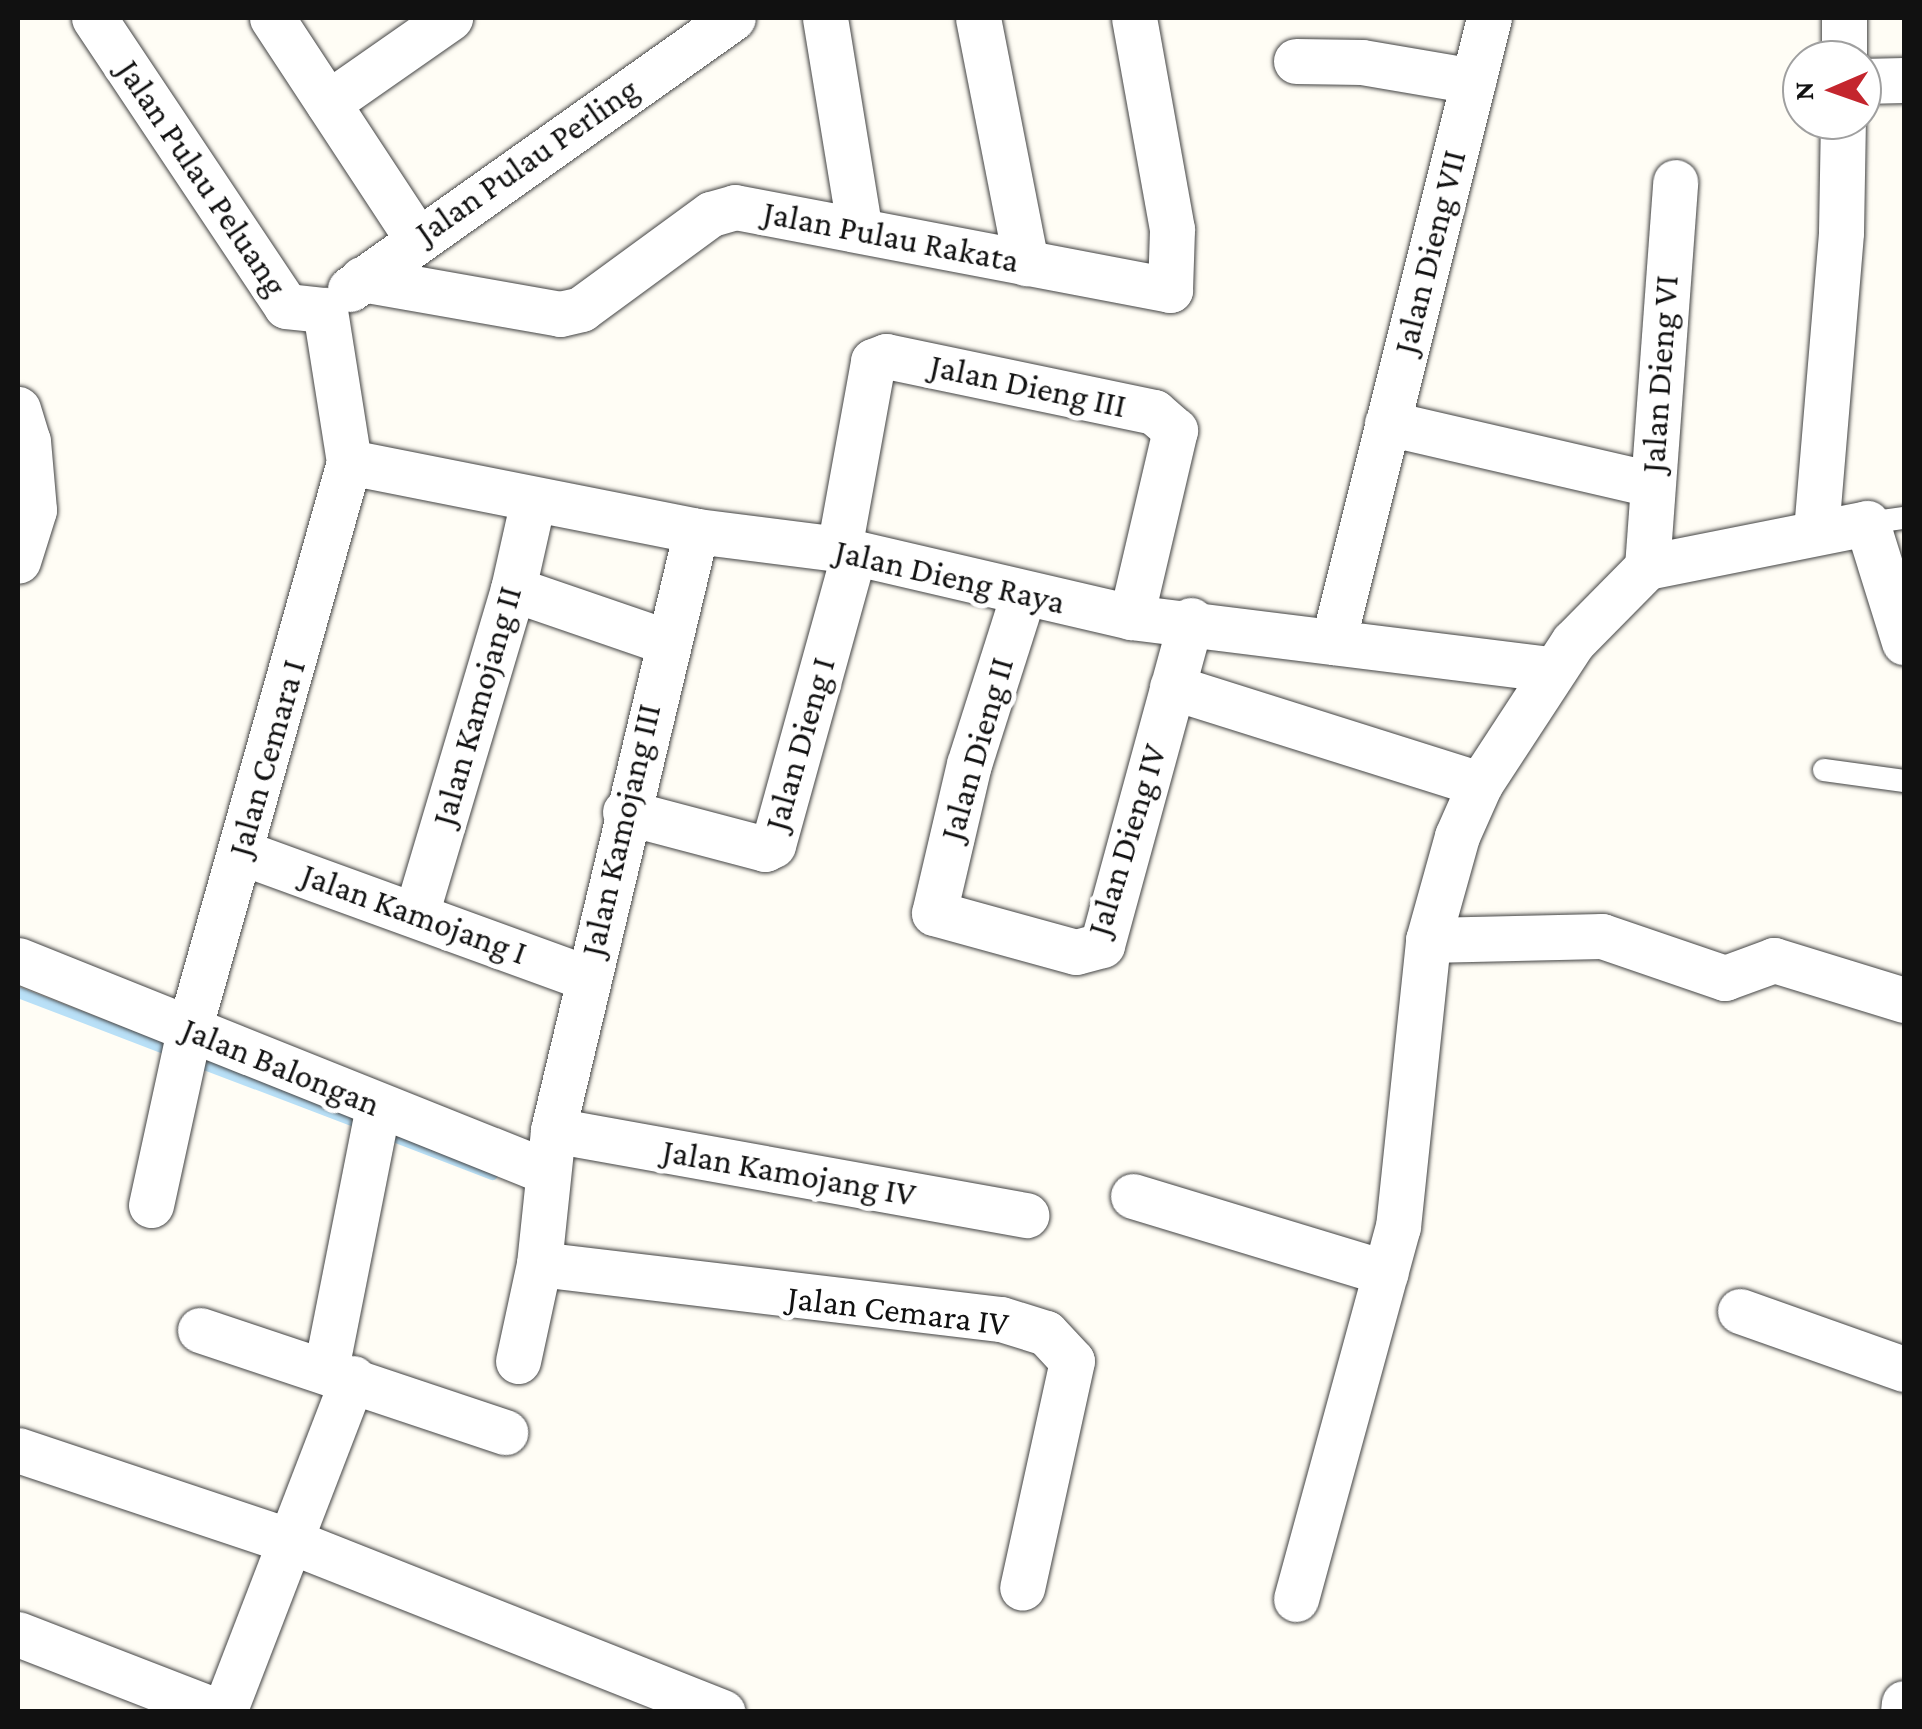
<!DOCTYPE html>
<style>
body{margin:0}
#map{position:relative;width:1922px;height:1729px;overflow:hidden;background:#fffdf5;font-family:"Crimson Pro",serif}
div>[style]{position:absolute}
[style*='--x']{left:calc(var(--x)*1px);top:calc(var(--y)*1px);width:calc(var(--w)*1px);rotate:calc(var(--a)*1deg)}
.stream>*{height:11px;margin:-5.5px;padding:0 5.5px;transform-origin:5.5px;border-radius:5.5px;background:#b9e0f7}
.roads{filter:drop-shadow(0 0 2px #444) drop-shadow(0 0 2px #444)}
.service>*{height:22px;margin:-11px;padding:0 11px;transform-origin:11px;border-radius:11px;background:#fff}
.minor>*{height:45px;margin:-22.5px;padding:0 22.5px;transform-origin:22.5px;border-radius:22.5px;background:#fff}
span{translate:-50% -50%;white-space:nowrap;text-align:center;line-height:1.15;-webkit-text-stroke:10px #fff;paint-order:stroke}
.street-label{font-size:35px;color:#111}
.frame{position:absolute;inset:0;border:20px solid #111;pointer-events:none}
.north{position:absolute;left:1782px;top:40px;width:100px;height:100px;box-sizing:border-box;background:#fff;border:2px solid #a0a0a0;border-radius:50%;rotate:268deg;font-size:28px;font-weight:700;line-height:40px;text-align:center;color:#111}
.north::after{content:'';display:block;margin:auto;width:35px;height:45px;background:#c4262e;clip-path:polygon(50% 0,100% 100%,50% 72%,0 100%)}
</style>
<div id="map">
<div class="stream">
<div style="--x:18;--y:992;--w:167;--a:21"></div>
<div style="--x:191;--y:1059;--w:186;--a:20.8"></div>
<div style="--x:383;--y:1132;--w:117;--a:21.1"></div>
</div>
<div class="roads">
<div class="service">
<div style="--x:1867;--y:523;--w:37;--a:-8"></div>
<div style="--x:1824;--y:770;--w:81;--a:7.8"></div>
</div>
<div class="minor">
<div style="--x:94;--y:18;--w:346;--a:56.3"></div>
<div style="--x:286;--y:306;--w:39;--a:6"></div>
<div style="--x:272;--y:18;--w:262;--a:56.7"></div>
<div style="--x:825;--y:18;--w:211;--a:80.7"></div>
<div style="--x:978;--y:18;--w:250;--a:78.9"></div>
<div style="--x:1844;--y:60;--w:42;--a:-90"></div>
<div style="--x:1296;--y:61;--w:66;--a:0.9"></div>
<div style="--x:1362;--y:62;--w:113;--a:9.7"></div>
<div style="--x:1862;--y:81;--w:42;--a:-1.4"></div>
<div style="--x:328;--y:103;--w:149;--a:-34.9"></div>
<div style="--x:362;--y:279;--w:201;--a:10"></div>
<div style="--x:560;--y:314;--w:22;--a:-13"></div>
<div style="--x:581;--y:309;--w:161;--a:-36.2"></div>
<div style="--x:711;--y:214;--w:25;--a:-16"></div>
<div style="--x:735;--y:207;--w:443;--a:10.8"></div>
<div style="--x:1170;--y:290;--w:61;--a:-88.1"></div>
<div style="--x:1172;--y:229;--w:214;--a:-100.2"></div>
<div style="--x:350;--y:289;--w:469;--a:-35.3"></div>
<div style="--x:18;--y:409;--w:34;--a:73"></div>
<div style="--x:28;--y:441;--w:69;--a:85"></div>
<div style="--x:34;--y:510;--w:53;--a:107.4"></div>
<div style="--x:1387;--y:423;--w:272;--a:13"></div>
<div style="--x:349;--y:462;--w:354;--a:11.2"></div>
<div style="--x:696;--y:531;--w:144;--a:7.2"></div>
<div style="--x:839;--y:549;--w:300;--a:13.1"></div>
<div style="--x:1131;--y:617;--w:426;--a:7.1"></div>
<div style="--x:1816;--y:531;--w:300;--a:-85.2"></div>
<div style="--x:1841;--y:232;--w:112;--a:-89"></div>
<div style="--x:839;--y:549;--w:191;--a:-79.7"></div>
<div style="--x:873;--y:361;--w:14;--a:-21"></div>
<div style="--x:886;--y:356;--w:274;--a:11.8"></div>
<div style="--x:1154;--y:412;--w:28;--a:41"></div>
<div style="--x:1175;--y:430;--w:192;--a:103.2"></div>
<div style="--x:1647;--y:567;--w:386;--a:-85.8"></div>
<div style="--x:513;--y:589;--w:163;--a:19"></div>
<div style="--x:1023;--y:595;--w:177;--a:107.7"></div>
<div style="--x:969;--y:764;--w:153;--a:103.2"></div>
<div style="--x:934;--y:913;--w:147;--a:15.4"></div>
<div style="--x:1076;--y:952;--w:27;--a:-15"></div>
<div style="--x:1102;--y:945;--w:337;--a:-74.7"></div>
<div style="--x:1333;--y:642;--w:643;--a:-75.96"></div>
<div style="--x:1172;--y:687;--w:323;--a:17.5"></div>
<div style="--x:625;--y:812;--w:145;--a:14.8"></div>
<div style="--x:765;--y:849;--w:9;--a:-27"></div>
<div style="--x:773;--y:845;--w:303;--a:-74.5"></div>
<div style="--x:241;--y:852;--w:368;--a:20"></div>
<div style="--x:417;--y:911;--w:336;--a:-73.4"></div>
<div style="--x:513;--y:589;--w:91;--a:-77.3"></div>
<div style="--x:1428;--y:940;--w:174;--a:-1.3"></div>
<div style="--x:1602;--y:936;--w:130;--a:18.9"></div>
<div style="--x:1725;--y:978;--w:52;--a:-20.2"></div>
<div style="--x:1774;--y:960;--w:136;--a:17.1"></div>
<div style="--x:18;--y:960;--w:568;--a:21.82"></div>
<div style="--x:553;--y:1130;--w:481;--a:10.2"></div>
<div style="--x:1133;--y:1196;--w:264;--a:16.9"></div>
<div style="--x:151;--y:1205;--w:179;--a:-77.7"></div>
<div style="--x:189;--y:1030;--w:590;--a:-74.27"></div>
<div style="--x:349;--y:462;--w:154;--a:-99"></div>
<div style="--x:539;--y:1264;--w:465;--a:6.8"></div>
<div style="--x:1001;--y:1319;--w:47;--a:17.3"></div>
<div style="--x:1046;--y:1333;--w:38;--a:47"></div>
<div style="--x:1072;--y:1361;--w:232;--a:102.4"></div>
<div style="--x:1740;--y:1311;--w:174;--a:19.5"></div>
<div style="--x:200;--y:1330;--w:322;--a:18.5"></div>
<div style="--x:518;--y:1361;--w:99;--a:-77.8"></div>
<div style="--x:539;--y:1264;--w:135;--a:-84"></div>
<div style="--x:553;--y:1130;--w:616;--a:-76.57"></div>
<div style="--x:326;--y:1369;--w:267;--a:-78.8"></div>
<div style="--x:18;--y:1450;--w:290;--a:18.5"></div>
<div style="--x:293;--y:1542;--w:462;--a:21.6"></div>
<div style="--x:1296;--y:1599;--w:386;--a:-74.7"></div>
<div style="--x:1398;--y:1227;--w:289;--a:-84"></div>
<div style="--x:1428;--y:940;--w:108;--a:-74.4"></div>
<div style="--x:1457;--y:836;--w:57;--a:-66.1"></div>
<div style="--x:1480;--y:784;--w:170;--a:-56.8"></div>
<div style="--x:1573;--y:642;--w:105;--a:-45.4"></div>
<div style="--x:1647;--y:567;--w:224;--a:-11.3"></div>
<div style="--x:1867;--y:523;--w:125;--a:72.7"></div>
<div style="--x:18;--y:1634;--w:216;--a:21.2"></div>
<div style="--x:224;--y:1712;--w:358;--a:-68.9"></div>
<div style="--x:1903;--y:1712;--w:9;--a:-84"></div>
</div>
</div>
<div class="street-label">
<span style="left:527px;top:161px;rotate:-35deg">Jalan Pulau Perling</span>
<span style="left:202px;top:178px;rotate:56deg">Jalan Pulau Peluang</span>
<span style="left:891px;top:237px;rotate:11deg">Jalan Pulau Rakata</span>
<span style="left:1430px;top:252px;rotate:-76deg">Jalan Dieng VII</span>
<span style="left:1660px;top:374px;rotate:-86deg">Jalan Dieng VI</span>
<span style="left:1028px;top:386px;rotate:12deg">Jalan Dieng III</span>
<span style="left:950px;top:577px;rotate:13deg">Jalan Dieng Raya</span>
<span style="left:477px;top:706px;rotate:-74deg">Jalan Kamojang II</span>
<span style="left:800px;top:744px;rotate:-74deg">Jalan Dieng I</span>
<span style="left:977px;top:749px;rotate:-74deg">Jalan Dieng II</span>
<span style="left:267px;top:758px;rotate:-74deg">Jalan Cemara I</span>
<span style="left:621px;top:830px;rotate:-77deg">Jalan Kamojang III</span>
<span style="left:1127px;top:840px;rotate:-73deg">Jalan Dieng IV</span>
<span style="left:414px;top:914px;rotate:20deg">Jalan Kamojang I</span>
<span style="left:281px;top:1067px;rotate:22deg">Jalan Balongan</span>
<span style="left:789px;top:1173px;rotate:10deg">Jalan Kamojang IV</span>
<span style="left:898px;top:1311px;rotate:7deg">Jalan Cemara IV</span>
</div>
<div class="frame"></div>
<div class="north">N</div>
</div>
